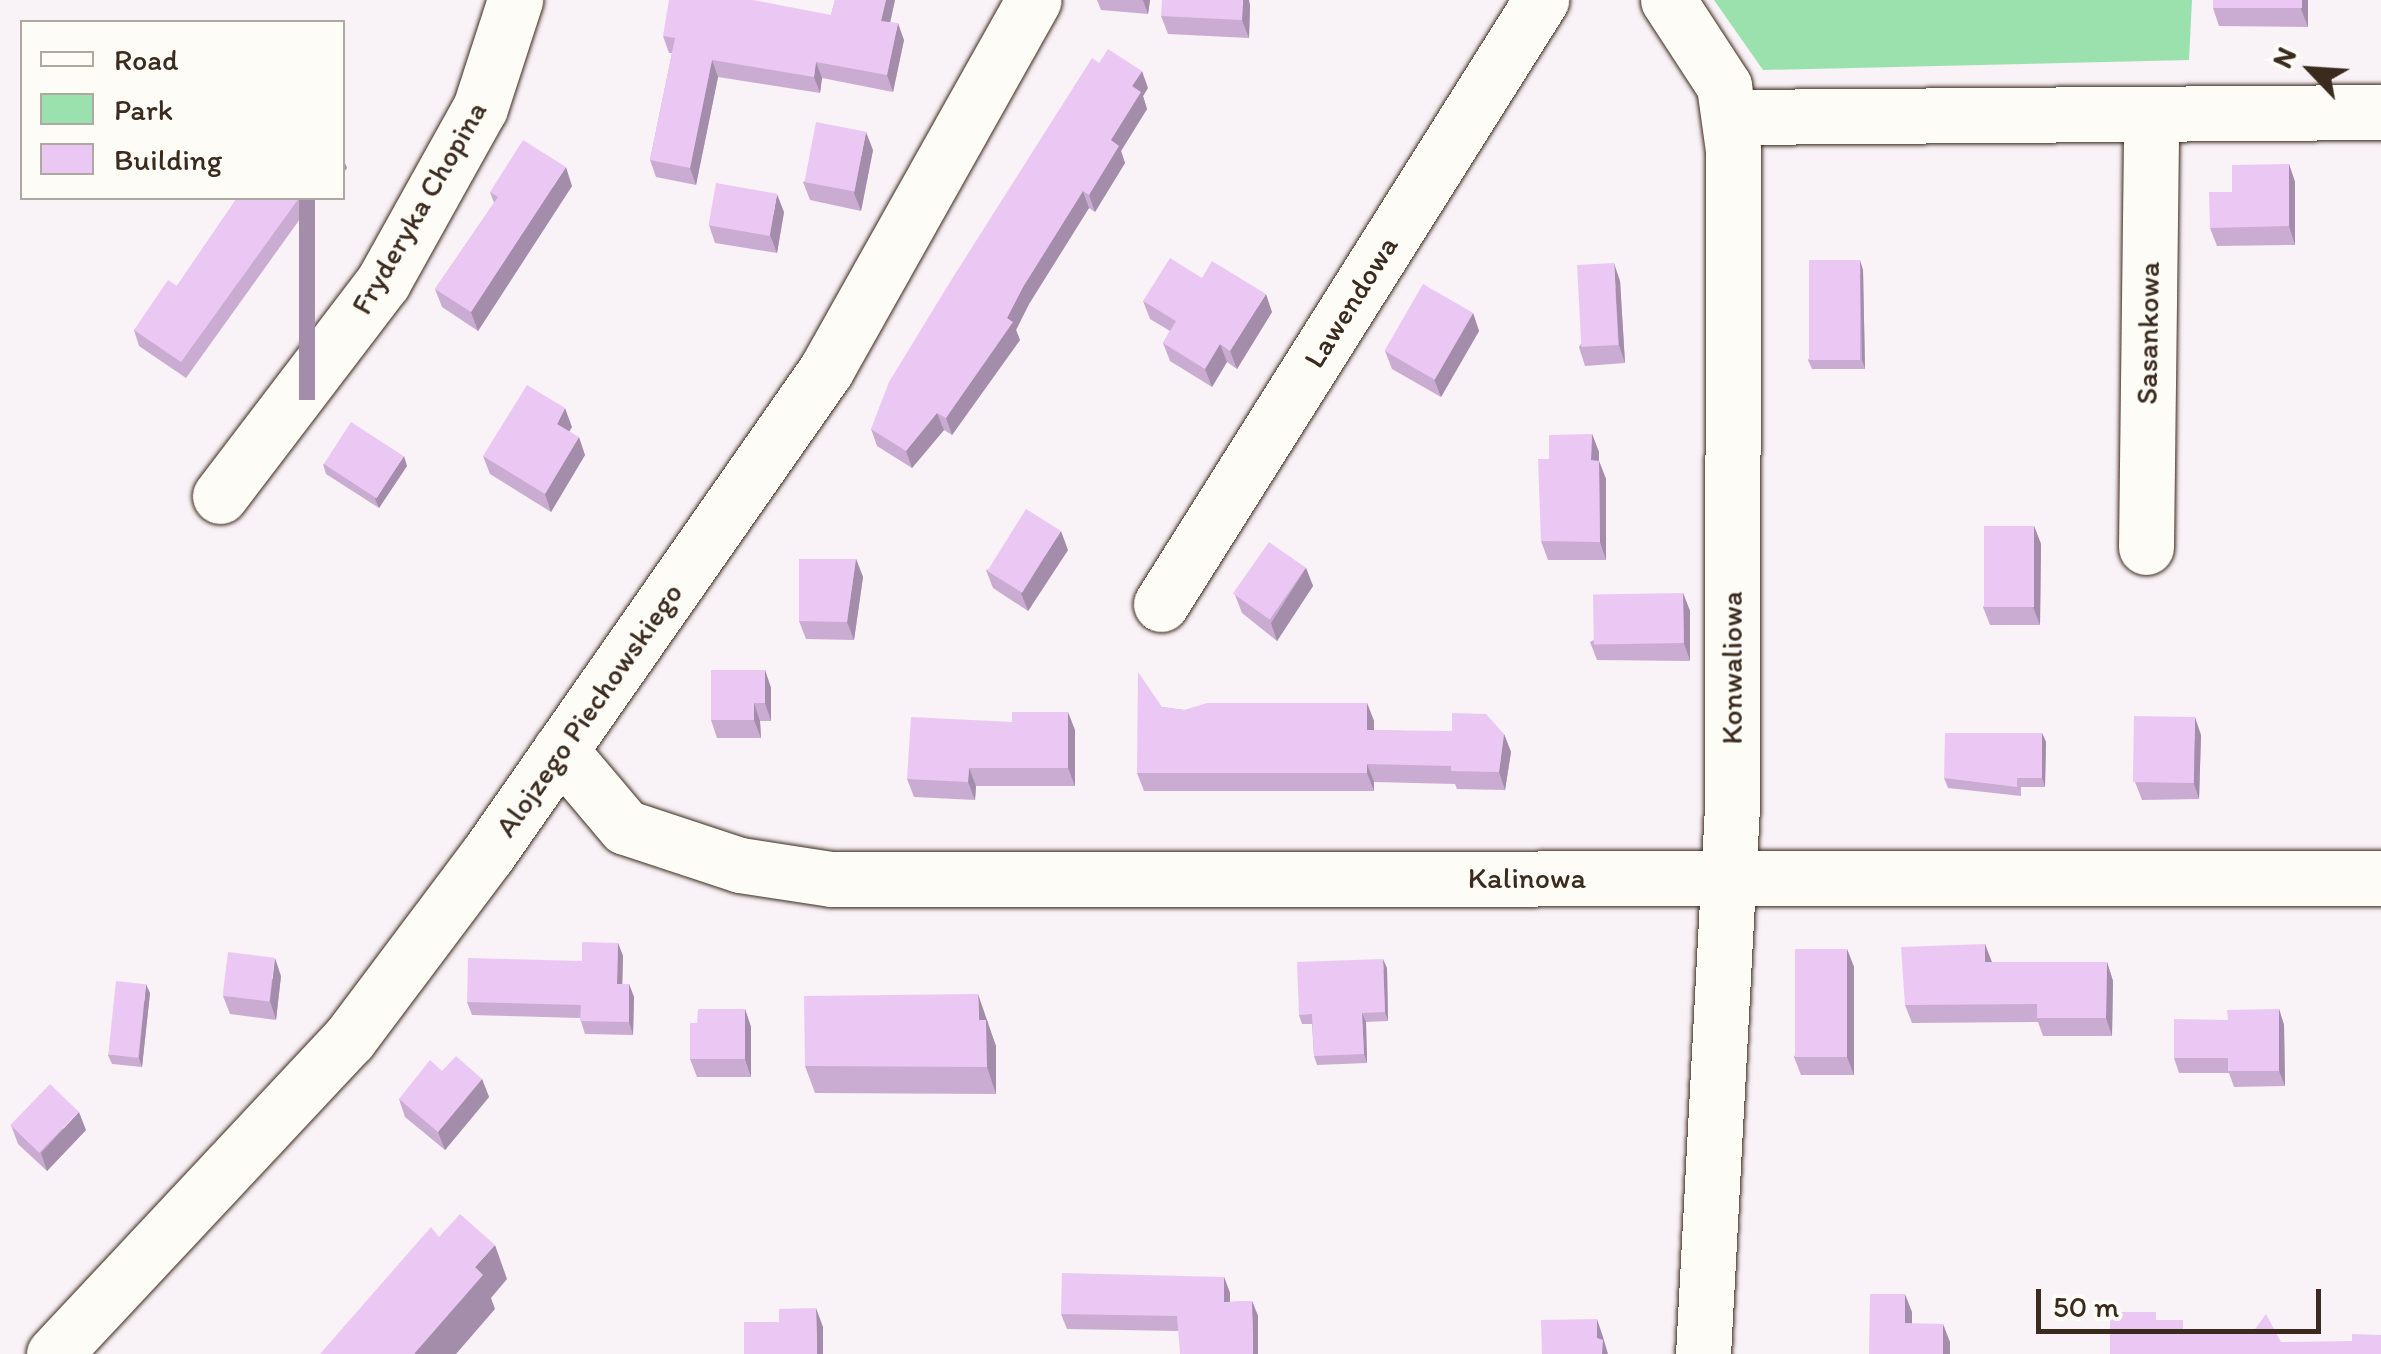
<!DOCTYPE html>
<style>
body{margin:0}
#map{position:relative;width:2381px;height:1354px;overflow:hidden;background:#f9f2f6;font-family:Itim,sans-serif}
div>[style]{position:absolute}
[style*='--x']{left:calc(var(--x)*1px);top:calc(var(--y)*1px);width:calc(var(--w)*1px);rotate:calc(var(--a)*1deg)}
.green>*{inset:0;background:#9ae1ae}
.roads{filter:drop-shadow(0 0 2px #3b2a1e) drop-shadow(0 0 2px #3b2a1e)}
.minor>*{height:55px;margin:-27.5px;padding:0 27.5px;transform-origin:27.5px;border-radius:27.5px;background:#fdfcf7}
.wall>*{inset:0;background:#caacd2}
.shaded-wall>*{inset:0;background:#a48cab;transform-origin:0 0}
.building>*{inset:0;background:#ebc8f4;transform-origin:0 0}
span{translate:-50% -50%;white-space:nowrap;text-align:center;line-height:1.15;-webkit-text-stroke:8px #fdfcf7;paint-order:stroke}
.street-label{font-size:30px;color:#3b2a1e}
.legend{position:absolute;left:20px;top:20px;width:325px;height:180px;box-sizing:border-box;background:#fdfcf7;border:2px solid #afa8a0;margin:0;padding:12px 18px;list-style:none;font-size:30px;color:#3b2a1e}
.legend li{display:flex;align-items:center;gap:20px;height:50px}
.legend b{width:50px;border:2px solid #afa8a0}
.north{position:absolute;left:2261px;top:20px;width:100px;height:100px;-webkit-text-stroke:8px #fdfcf7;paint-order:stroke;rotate:295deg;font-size:28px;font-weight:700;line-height:40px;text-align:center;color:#3b2a1e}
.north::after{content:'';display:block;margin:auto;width:35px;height:45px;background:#3b2a1e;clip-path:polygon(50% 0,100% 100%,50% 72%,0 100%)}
.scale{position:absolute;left:2036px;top:1289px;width:285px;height:45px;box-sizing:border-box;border:5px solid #3b2a1e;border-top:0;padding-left:12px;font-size:30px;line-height:35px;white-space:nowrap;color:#3b2a1e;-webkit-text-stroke:8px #fdfcf7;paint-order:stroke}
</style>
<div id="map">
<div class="green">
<div style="clip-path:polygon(1714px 0,2192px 0,2189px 60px,1763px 70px)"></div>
</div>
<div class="roads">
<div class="minor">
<div style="--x:1668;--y:0;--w:103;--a:56.9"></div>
<div style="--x:1724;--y:86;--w:65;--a:82"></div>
<div style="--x:1733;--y:150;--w:657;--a:90.09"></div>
<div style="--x:1732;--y:807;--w:548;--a:93.03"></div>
<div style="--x:1731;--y:117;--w:650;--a:-0.44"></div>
<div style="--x:220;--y:496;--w:269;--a:-52.7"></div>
<div style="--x:383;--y:282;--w:199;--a:-60.9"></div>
<div style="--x:480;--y:108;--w:114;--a:-72"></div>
<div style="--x:2146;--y:547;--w:429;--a:-89.3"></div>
<div style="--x:1161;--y:604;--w:714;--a:-57.82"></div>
<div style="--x:560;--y:750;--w:101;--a:49.8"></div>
<div style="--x:625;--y:827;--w:121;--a:18.3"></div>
<div style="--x:740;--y:865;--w:93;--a:8.7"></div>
<div style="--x:832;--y:879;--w:1549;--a:-0.04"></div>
<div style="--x:54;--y:1354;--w:432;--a:-46.9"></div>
<div style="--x:349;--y:1039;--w:231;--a:-53.1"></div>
<div style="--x:488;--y:854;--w:590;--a:-55.07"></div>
<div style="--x:826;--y:370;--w:424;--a:-60.7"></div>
</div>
</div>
<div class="wall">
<div style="clip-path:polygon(835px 0,895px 0,890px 22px,904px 40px,893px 92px,822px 78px,820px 93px,718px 77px,696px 185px,656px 177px,650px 160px,672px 53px,669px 53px,663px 36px,831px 15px)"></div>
<div style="clip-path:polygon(1097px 0,1150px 0,1148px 14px,1101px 10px)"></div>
<div style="clip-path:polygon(2213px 0,2308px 0,2308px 27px,2219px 26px,2213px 8px)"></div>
<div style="clip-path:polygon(1250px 5px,1249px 38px,1168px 34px,1161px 16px)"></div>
<div style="clip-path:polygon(1148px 88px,1143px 96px,1147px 109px,1121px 151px,1125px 163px,1095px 212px,1089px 208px,1029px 304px,1016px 330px,1020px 340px,952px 435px,944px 430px,912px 468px,877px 446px,871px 429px)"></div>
<div style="clip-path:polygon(873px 150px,861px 211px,810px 200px,803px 182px)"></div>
<div style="clip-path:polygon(2289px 164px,2295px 182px,2295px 245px,2217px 246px,2210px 228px,2232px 192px)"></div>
<div style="clip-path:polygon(572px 186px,478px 331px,442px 307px,435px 289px,494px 203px,490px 192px)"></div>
<div style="clip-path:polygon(237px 198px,315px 198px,186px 378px,139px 346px,134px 330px,177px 286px)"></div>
<div style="clip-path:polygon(784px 212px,777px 253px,715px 243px,709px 225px)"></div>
<div style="clip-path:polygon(1863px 270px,1865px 369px,1812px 369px,1808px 360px)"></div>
<div style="clip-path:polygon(1202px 278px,1272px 312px,1237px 369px,1227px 362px,1212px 387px,1170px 361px,1163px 343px,1170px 331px,1150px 319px,1143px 301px)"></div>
<div style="clip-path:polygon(1620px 281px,1625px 363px,1585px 366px,1579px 347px)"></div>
<div style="clip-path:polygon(1473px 313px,1479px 331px,1441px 397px,1392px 369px,1385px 351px)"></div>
<div style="clip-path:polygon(572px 427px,569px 431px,585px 455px,551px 512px,490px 474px,483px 456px)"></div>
<div style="clip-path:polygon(1592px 434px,1599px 452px,1599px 461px,1606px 479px,1606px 560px,1548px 560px,1541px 541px,1549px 459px)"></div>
<div style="clip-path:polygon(323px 464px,407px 466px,379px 508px,326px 474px)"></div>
<div style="clip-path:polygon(2034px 526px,2041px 544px,2040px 625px,1990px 625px,1983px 607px)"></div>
<div style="clip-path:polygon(1068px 550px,1028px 611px,993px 588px,986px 570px)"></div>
<div style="clip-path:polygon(856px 559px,863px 577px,854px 640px,806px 639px,799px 621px)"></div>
<div style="clip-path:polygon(1306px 568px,1313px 586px,1277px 641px,1242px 613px,1235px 595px)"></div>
<div style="clip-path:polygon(1683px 593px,1690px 611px,1690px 661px,1597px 660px,1590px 642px)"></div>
<div style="clip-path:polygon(765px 670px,771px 688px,771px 721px,760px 721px,761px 738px,717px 738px,711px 720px)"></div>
<div style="clip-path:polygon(1367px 703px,1374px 721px,1374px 730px,1504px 734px,1511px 752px,1505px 790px,1457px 789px,1455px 784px,1374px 782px,1374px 791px,1144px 791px,1137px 773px,1162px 707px,1184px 710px)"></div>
<div style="clip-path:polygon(1012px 722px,1075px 730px,1075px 786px,976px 786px,975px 800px,914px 797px,907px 779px)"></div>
<div style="clip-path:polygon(2042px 733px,2046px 742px,2045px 787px,2021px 787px,2021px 796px,1948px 788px,1944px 778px)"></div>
<div style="clip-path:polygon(2201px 735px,2199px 799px,2142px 800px,2135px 782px)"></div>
<div style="clip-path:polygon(618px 943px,623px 956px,622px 984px,629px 984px,634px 997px,633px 1035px,585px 1034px,580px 1018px,472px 1015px,467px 1002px,582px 961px)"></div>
<div style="clip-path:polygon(1985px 944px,1992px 962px,2107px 962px,2113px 981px,2112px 1036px,2043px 1036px,2038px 1022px,1912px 1023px,1905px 1005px)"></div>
<div style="clip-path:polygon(1847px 949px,1854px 967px,1854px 1075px,1801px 1075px,1794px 1057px)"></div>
<div style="clip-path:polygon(1387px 968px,1388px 1021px,1366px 1022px,1367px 1063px,1317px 1065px,1314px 1056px,1312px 1024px,1302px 1024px,1299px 1015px)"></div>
<div style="clip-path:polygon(281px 976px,276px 1020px,230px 1014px,223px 996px)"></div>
<div style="clip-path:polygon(150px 993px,142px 1067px,112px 1064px,108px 1055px)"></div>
<div style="clip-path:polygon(745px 1009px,751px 1027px,751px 1077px,697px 1077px,690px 1059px,697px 1023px)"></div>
<div style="clip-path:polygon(2279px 1009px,2284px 1025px,2285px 1086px,2234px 1087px,2229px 1073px,2179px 1073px,2174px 1058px,2228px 1020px)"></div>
<div style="clip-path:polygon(988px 1021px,988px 1026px,996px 1046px,996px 1094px,815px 1093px,805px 1066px)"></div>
<div style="clip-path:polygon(442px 1071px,482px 1079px,489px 1097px,445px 1150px,405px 1117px,399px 1099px)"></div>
<div style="clip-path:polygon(11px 1125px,86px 1130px,47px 1171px,18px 1144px)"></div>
<div style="clip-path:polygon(1224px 1277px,1230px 1293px,1230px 1302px,1252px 1301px,1258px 1316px,1178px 1331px,1067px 1329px,1061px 1314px)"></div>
</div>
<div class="shaded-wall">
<div style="clip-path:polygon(886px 0,895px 0,887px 37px,881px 21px)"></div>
<div style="clip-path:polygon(1143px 0,1150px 0,1148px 14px)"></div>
<div style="clip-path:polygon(1243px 0,1249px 0,1250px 5px,1249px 38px,1242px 20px)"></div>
<div style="clip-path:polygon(2302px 0,2308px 0,2308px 27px,2301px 9px)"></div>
<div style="clip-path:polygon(898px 23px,904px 40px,893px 92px,887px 75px)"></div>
<div style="clip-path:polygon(712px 60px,718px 77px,696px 185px,690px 168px)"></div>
<div style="clip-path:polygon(816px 62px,822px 78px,820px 93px,814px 77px)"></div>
<div style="clip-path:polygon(1142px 71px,1148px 88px,1143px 96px,1147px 109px,1121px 151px,1125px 163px,1095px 212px,1089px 195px,1132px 86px)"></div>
<div style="clip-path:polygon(866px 132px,873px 150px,861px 211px,854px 193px)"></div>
<div style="clip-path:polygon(342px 156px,347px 168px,342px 175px)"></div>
<div style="clip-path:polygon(2289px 164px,2295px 182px,2295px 245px,2289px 226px)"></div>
<div style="clip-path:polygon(566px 167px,572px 186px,478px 331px,471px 312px)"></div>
<div style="clip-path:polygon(1083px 191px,1089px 208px,1029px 304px,1016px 330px,1020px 340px,952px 435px,946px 418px,1007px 318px,1023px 287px)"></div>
<div style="clip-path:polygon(777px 194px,784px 212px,777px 253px,770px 235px)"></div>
<div style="left:299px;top:198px;width:16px;height:202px"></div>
<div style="clip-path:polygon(1860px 260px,1863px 270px,1865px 369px,1862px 360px)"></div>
<div style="clip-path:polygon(1614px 263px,1620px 281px,1625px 363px,1619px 345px)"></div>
<div style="clip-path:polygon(1266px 294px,1272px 312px,1237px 369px,1230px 351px)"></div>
<div style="clip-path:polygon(1473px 313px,1479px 331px,1441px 397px,1434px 379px)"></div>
<div style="clip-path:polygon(1220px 344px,1227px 362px,1212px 387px,1205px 369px)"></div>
<div style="clip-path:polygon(565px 408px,572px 427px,563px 442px,557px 424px)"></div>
<div style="clip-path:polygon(937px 413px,944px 430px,912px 468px,906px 451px)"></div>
<div style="clip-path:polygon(1592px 434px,1599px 452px,1598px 478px,1591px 460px)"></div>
<div style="clip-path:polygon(579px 437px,585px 455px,551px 512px,545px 494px)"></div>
<div style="clip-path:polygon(404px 456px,407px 466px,379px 508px,375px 499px)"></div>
<div style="clip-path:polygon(1599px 461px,1606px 479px,1606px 560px,1600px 542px)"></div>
<div style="clip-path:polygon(2034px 526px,2041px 544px,2040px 625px,2033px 607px)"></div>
<div style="clip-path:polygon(1061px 531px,1068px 550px,1028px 611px,1021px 593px)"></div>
<div style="clip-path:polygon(856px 559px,863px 577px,854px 640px,847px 622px)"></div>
<div style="clip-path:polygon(1306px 568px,1313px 586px,1277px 641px,1271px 623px)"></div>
<div style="clip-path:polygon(1683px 593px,1690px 611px,1690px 661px,1684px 643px)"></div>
<div style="clip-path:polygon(765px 670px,771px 688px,771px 721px,765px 703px)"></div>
<div style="clip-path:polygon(754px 703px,760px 721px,761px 738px,754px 720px)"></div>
<div style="clip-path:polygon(1367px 703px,1374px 721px,1374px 748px,1367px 730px)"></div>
<div style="clip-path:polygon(1068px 712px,1075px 730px,1075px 786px,1068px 768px)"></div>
<div style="clip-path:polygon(2195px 717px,2201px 735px,2199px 799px,2193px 781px)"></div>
<div style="clip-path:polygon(2042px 733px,2046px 742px,2045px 787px,2042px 778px)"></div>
<div style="clip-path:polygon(1504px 734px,1511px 752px,1505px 790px,1499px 772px)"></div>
<div style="clip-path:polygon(1367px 764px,1374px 782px,1374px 791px,1367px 773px)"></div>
<div style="clip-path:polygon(969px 768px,976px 786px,975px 800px,968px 782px)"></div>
<div style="clip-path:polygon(618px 943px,623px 956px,622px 997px,617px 984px)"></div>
<div style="clip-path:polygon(1985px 944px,1992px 963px,1985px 962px)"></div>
<div style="clip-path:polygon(1847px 949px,1854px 967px,1854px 1075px,1847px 1057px)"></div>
<div style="clip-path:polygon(275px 958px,281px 976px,276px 1020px,270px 1001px)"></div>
<div style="clip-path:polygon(1383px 959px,1387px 968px,1388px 1021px,1385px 1012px)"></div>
<div style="clip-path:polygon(2107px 962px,2113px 981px,2112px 1036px,2106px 1018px)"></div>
<div style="clip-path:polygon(146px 984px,150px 993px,142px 1067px,139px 1058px)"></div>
<div style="clip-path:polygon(629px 984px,634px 997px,633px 1035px,629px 1022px)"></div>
<div style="clip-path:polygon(978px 994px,996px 1046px,996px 1094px,987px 1067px,979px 1020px)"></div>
<div style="clip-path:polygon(745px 1009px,751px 1027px,751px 1077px,745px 1059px)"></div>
<div style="clip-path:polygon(2279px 1009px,2284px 1025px,2285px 1086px,2279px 1071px)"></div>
<div style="clip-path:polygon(1362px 1013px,1366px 1022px,1367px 1063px,1364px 1054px)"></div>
<div style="clip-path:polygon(482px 1079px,489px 1097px,445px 1150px,438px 1132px)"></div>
<div style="clip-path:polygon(79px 1112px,86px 1130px,47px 1171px,41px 1153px)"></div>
<div style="clip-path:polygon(495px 1245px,507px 1279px,491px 1298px,495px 1309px,456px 1354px,414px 1354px,475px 1267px)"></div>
<div style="clip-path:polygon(1224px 1277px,1230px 1293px,1230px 1317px,1224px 1302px)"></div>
<div style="clip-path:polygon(1905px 1294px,1912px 1312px,1912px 1341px,1905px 1323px)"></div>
<div style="clip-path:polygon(1252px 1301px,1258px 1316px,1258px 1354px,1253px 1354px)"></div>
<div style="clip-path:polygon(816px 1308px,823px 1327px,823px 1354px,817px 1354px)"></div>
<div style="clip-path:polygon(1597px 1319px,1603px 1337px,1608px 1354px,1602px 1354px,1597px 1338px)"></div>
<div style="clip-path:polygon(1943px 1324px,1950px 1342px,1950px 1354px,1943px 1354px)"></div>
</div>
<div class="building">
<div style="clip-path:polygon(669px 0,753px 0,831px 15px,835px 0,886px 0,881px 21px,898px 23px,887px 75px,816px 62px,814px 77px,712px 60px,690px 168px,650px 160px,675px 38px,663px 36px)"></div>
<div style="clip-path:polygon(1162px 0,1243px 0,1242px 20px,1161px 16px)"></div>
<div style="left:2213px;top:0;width:89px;height:8px"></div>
<div style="clip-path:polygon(1108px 49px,1142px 71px,1132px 86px,1141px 92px,1111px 140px,1119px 146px,1089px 195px,1083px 191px,1023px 287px,1007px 318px,1013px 322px,946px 418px,937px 413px,906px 451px,871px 429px,889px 382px,950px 282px,1092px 58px,1099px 63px)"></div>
<div style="left:816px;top:122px;width:51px;height:61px;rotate:11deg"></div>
<div style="clip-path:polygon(523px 140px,566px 167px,471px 312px,435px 289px,498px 197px,490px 192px)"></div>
<div style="clip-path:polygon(2289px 164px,2289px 226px,2210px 228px,2209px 192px,2232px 192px,2232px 165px)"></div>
<div style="left:716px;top:183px;width:62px;height:43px;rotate:10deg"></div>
<div style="clip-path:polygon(237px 198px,299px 198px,181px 362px,134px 330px,168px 280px,177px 286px)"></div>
<div style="clip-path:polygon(1170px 258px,1202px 278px,1212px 261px,1266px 294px,1230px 351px,1220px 344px,1205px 369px,1163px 343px,1176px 321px,1143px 301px)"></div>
<div style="left:1809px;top:260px;width:51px;height:100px"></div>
<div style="left:1614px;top:263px;width:82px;height:37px;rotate:87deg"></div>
<div style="left:1423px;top:284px;width:58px;height:77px;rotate:30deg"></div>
<div style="clip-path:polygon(527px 385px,565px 408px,557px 424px,579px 437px,545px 494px,483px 456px)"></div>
<div style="left:351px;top:422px;width:63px;height:50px;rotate:33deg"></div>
<div style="clip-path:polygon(1592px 434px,1591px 460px,1599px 461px,1600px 542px,1541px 541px,1538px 459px,1549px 459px,1549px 435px)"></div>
<div style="left:1026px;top:509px;width:41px;height:73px;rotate:32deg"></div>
<div style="left:1984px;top:526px;width:50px;height:81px"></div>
<div style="left:1269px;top:542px;width:45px;height:63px;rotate:35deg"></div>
<div style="clip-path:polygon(799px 559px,856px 559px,847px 622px,799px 621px)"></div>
<div style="left:1683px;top:593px;width:50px;height:90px;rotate:89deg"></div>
<div style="clip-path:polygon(711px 670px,765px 670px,765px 703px,754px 703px,754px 720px,711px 720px)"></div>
<div style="clip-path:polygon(1138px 672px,1162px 707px,1184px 710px,1207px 703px,1367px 703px,1367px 730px,1452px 731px,1452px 713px,1486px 714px,1504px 734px,1499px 772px,1451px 771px,1451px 766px,1367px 764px,1367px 773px,1137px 773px)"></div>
<div style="clip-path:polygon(1012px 712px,1068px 712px,1068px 768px,969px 768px,968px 782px,907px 779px,911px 717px,1012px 722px)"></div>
<div style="left:2134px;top:716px;width:61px;height:66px;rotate:1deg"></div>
<div style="clip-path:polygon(1945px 733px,2042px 733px,2042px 778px,2017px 778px,2017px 787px,1944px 778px)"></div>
<div style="clip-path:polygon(582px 942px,618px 943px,617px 984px,629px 984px,629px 1022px,580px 1021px,581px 1005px,467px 1002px,468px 958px,582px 961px)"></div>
<div style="clip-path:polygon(1985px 944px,1985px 962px,2107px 962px,2106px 1018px,2037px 1018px,2037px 1004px,1905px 1005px,1901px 947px)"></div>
<div style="left:1795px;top:949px;width:52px;height:108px"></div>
<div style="left:228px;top:952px;width:47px;height:44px;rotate:7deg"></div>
<div style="clip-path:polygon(1383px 959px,1385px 1012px,1362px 1013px,1364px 1054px,1314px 1056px,1312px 1014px,1299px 1015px,1297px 962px)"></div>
<div style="left:116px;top:981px;width:30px;height:74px;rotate:6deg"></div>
<div style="clip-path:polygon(978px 994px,979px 1020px,986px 1020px,987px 1067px,805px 1066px,804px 996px)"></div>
<div style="clip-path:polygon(698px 1009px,745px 1009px,745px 1059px,690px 1059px,690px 1023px,697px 1023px)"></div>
<div style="clip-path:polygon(2279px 1009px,2279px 1071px,2228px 1071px,2228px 1058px,2174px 1058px,2174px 1019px,2228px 1020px,2227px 1010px)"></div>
<div style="clip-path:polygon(456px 1056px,482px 1079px,438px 1132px,399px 1099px,430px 1060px,442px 1071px)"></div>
<div style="left:50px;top:1084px;width:40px;height:57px;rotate:44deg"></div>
<div style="clip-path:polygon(460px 1214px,495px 1245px,475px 1267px,483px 1275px,414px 1354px,320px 1354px,431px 1227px,439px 1237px)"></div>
<div style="clip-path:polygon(1062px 1273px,1224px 1277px,1224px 1302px,1252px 1301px,1253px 1354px,1180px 1354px,1177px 1316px,1061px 1314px)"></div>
<div style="clip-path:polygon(1870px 1294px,1905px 1294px,1905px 1323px,1943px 1324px,1943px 1354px,1869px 1354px)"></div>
<div style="clip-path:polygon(816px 1308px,817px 1354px,744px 1354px,744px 1322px,779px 1322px,779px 1309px)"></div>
<div style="clip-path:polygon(2110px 1312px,2156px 1312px,2156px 1320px,2183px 1320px,2183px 1333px,2253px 1332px,2266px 1314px,2281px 1342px,2352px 1341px,2352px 1334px,2381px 1335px,2381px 1354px,2110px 1354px)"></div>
<div style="clip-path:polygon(1597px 1319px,1597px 1338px,1603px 1340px,1602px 1354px,1542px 1354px,1541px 1320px)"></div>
</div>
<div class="street-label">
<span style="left:419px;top:208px;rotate:-60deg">Fryderyka Chopina</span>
<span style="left:1351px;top:302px;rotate:-58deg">Lawendowa</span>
<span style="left:2148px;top:333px;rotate:-89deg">Sasankowa</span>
<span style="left:1732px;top:668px;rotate:-90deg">Konwaliowa</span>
<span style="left:589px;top:710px;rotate:-55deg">Alojzego Piechowskiego</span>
<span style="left:1527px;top:878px">Kalinowa</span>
</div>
<ul class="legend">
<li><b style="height:12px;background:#fdfcf7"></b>Road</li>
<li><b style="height:28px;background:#9ae1ae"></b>Park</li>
<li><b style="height:28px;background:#ebc8f4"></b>Building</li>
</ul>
<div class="north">N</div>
<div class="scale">50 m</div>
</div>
